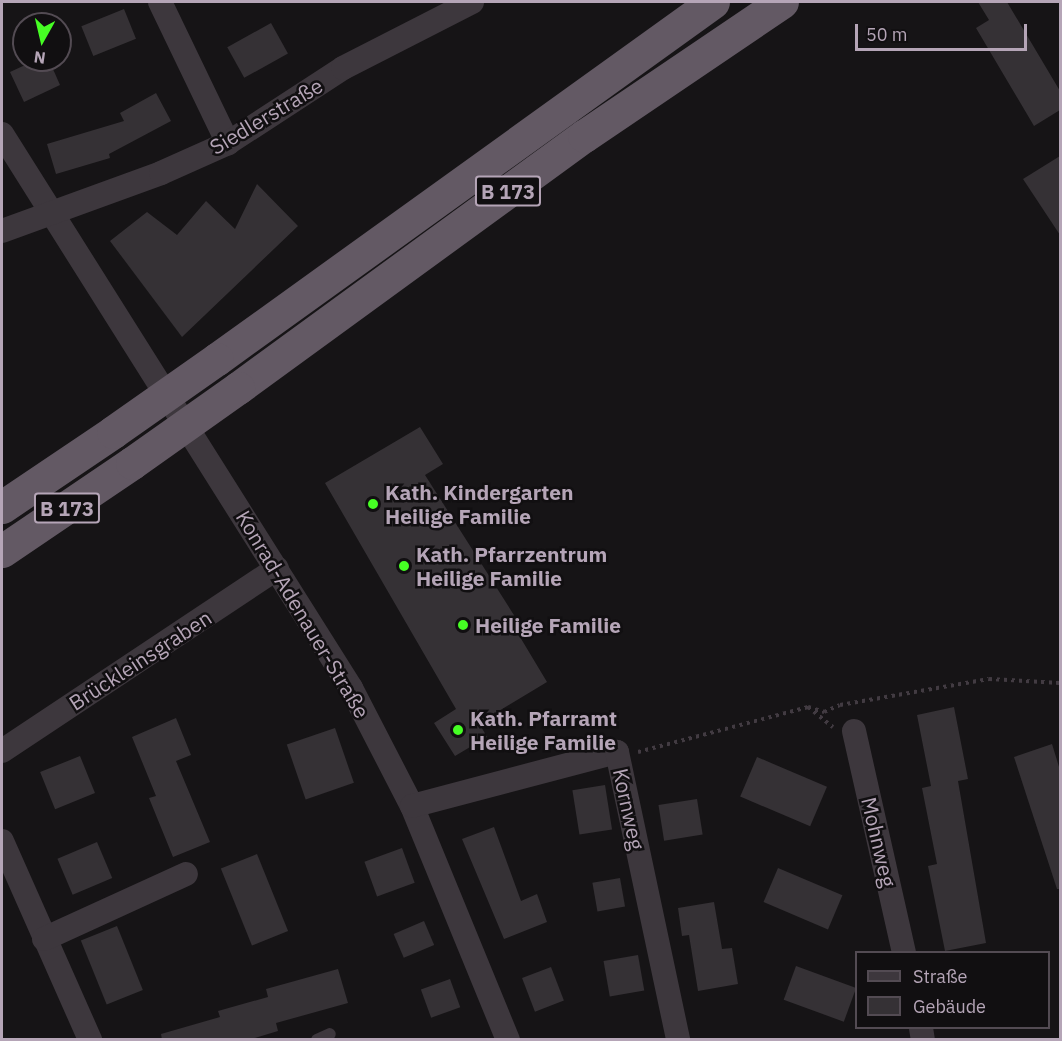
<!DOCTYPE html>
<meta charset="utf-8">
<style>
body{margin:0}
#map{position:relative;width:1062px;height:1041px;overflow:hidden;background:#161416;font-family:"IBM Plex Sans",sans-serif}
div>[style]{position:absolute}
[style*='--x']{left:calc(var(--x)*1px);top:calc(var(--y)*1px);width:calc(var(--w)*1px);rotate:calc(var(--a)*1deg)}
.building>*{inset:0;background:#353135;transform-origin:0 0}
.path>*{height:4px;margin-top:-2px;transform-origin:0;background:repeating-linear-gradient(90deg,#423b42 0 3px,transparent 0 7.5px)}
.service>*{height:12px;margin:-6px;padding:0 6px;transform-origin:6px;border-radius:6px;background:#3d373d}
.minor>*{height:24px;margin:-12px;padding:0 12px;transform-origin:12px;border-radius:12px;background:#3d373d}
.trunk>*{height:33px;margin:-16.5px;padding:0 16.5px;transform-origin:16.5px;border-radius:16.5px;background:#635964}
.trunk-bridge>*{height:33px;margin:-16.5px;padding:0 16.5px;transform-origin:16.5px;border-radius:16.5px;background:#635964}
.dots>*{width:16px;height:16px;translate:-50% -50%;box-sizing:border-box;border:3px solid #110f11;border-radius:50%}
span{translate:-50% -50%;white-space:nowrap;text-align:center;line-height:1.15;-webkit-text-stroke:5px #110f11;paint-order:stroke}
.shield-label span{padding:2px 4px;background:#110f11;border:2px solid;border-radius:4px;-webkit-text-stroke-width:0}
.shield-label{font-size:20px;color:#b5a5b7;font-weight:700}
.street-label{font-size:21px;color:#b5a5b7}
.poi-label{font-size:21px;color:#b5a5b7;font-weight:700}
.left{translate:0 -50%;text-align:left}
.frame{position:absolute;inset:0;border:3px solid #b5a5b7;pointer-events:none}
.legend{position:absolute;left:855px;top:951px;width:195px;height:78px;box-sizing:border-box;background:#110f11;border:2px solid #534b53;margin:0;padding:8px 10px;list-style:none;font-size:18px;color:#b5a5b7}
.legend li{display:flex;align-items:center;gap:12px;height:30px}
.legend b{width:30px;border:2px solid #534b53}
.north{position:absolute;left:12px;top:12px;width:60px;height:60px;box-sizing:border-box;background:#110f11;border:2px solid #534b53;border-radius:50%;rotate:188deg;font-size:16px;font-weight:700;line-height:24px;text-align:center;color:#b5a5b7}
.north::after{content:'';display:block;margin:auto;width:21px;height:27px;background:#46fe24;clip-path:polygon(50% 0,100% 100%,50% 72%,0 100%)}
.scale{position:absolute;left:855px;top:24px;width:172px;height:27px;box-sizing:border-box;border:3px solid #b5a5b7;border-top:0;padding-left:8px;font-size:18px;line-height:21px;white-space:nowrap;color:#b5a5b7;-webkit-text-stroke:4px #110f11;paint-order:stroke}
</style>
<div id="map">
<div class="building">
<div style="clip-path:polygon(978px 2px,1007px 2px,1060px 91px,1060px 110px,1034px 126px,976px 28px,989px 20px)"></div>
<div style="left:124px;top:9px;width:32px;height:46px;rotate:68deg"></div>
<div style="left:271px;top:23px;width:35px;height:50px;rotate:61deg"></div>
<div style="clip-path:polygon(36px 60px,49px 60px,60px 85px,24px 102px,10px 72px)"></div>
<div style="clip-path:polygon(156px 93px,171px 121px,109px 154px,110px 158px,56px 174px,47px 144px,124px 121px,120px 113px)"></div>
<div style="clip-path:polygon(1060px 156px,1060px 235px,1023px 179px)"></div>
<div style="clip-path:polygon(257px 184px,298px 226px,182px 337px,110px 241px,147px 212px,177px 235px,206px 201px,235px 229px)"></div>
<div style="clip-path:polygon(420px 427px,443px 464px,425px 475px,526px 634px,520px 637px,547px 682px,479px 723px,487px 737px,455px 756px,434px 723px,456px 709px,325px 483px)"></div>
<div style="clip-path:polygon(954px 707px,968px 779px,958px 781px,986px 943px,945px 951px,928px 866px,937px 864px,922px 788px,931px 786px,917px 715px)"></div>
<div style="clip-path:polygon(176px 718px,191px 755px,176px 761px,210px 842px,173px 857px,149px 798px,156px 796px,132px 737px)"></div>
<div style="left:335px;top:728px;width:58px;height:51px;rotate:71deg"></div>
<div style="clip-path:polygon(1052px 744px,1060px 770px,1060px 889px,1057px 889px,1014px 757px)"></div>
<div style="left:80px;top:756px;width:40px;height:43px;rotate:68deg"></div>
<div style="left:757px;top:757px;width:76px;height:43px;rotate:23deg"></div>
<div style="left:605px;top:785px;width:45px;height:33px;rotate:81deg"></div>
<div style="left:697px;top:799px;width:36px;height:39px;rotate:81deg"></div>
<div style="clip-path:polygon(494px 827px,521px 901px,537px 894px,547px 922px,504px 939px,462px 839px)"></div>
<div style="left:97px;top:842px;width:39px;height:43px;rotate:67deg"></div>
<div style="left:402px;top:848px;width:37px;height:40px;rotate:70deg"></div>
<div style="left:257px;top:854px;width:83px;height:39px;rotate:68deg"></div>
<div style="left:778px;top:868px;width:70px;height:37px;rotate:23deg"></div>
<div style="left:620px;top:878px;width:29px;height:28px;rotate:80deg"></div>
<div style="clip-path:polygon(714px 902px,722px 949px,732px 948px,738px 984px,698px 991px,689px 935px,682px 936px,678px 908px)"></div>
<div style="left:424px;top:921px;width:26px;height:33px;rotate:67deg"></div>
<div style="left:117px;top:926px;width:69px;height:39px;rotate:68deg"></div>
<div style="left:638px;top:955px;width:36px;height:35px;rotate:80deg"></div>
<div style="left:796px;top:966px;width:64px;height:36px;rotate:20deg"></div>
<div style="left:551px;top:967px;width:36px;height:31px;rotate:69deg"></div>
<div style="clip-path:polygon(338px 969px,348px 1003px,276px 1023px,278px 1031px,248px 1040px,162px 1040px,161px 1034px,220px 1017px,218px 1011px,268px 997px,266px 989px)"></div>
<div style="left:450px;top:979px;width:30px;height:31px;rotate:70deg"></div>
</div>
<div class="path">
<div style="--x:808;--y:707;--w:17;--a:17"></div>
<div style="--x:824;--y:712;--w:17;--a:-24"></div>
<div style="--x:840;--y:705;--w:151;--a:-9.9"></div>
<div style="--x:989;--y:679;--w:71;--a:3.2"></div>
<div style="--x:638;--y:752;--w:176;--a:-14.8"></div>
<div style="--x:808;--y:707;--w:32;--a:39"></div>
</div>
<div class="service">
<div style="--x:317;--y:1040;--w:14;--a:-25"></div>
</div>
<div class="minor">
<div style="--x:160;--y:2;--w:157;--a:64.3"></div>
<div style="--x:2;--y:134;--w:655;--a:57.79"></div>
<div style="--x:351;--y:688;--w:133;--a:62.7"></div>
<div style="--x:412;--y:806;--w:253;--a:67.7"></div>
<div style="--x:2;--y:231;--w:169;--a:-20"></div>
<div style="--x:161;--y:173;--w:73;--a:-24.1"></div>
<div style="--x:228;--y:143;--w:137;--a:-33.1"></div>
<div style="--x:343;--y:68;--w:145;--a:-27.1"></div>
<div style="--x:854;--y:731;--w:227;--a:77.3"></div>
<div style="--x:2;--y:751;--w:330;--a:-33.6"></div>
<div style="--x:412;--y:806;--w:212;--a:-14.8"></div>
<div style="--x:617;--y:752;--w:294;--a:78"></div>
<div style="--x:2;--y:841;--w:218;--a:66.1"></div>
<div style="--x:44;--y:939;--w:156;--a:-24.6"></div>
<div style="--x:921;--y:1028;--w:12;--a:81"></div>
</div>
<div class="trunk">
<div style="--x:217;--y:359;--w:611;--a:-35.74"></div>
<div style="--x:238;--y:388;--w:428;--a:-36.1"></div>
<div style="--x:584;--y:136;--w:239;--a:-34.1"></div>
<div style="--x:2;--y:507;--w:134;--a:-34"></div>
<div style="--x:2;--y:551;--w:157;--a:-34.1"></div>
</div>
<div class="trunk-bridge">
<div style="--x:113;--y:432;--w:127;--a:-35.1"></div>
<div style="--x:132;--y:463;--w:130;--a:-35.3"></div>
</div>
<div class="dots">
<div style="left:373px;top:504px;background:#46fe24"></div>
<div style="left:404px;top:566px;background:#46fe24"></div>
<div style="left:463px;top:625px;background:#46fe24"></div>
<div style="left:458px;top:730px;background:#46fe24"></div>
</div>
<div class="shield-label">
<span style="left:508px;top:191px">B 173</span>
<span style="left:67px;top:508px">B 173</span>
</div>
<div class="street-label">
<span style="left:266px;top:116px;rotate:-31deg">Siedlerstraße</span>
<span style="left:303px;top:614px;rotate:59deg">Konrad-Adenauer-Straße</span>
<span style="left:140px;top:660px;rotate:-33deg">Brückleinsgraben</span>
<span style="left:629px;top:809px;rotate:78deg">Kornweg</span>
<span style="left:879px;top:842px;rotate:77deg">Mohnweg</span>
</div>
<div class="poi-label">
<span class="left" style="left:385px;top:504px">Kath. Kindergarten<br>Heilige Familie</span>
<span class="left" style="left:416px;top:566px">Kath. Pfarrzentrum<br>Heilige Familie</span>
<span class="left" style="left:475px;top:625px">Heilige Familie</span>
<span class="left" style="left:470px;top:730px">Kath. Pfarramt<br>Heilige Familie</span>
</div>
<div class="frame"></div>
<ul class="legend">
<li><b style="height:8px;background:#3d373d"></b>Straße</li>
<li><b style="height:16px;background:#353135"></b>Gebäude</li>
</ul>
<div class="north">N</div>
<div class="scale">50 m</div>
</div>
